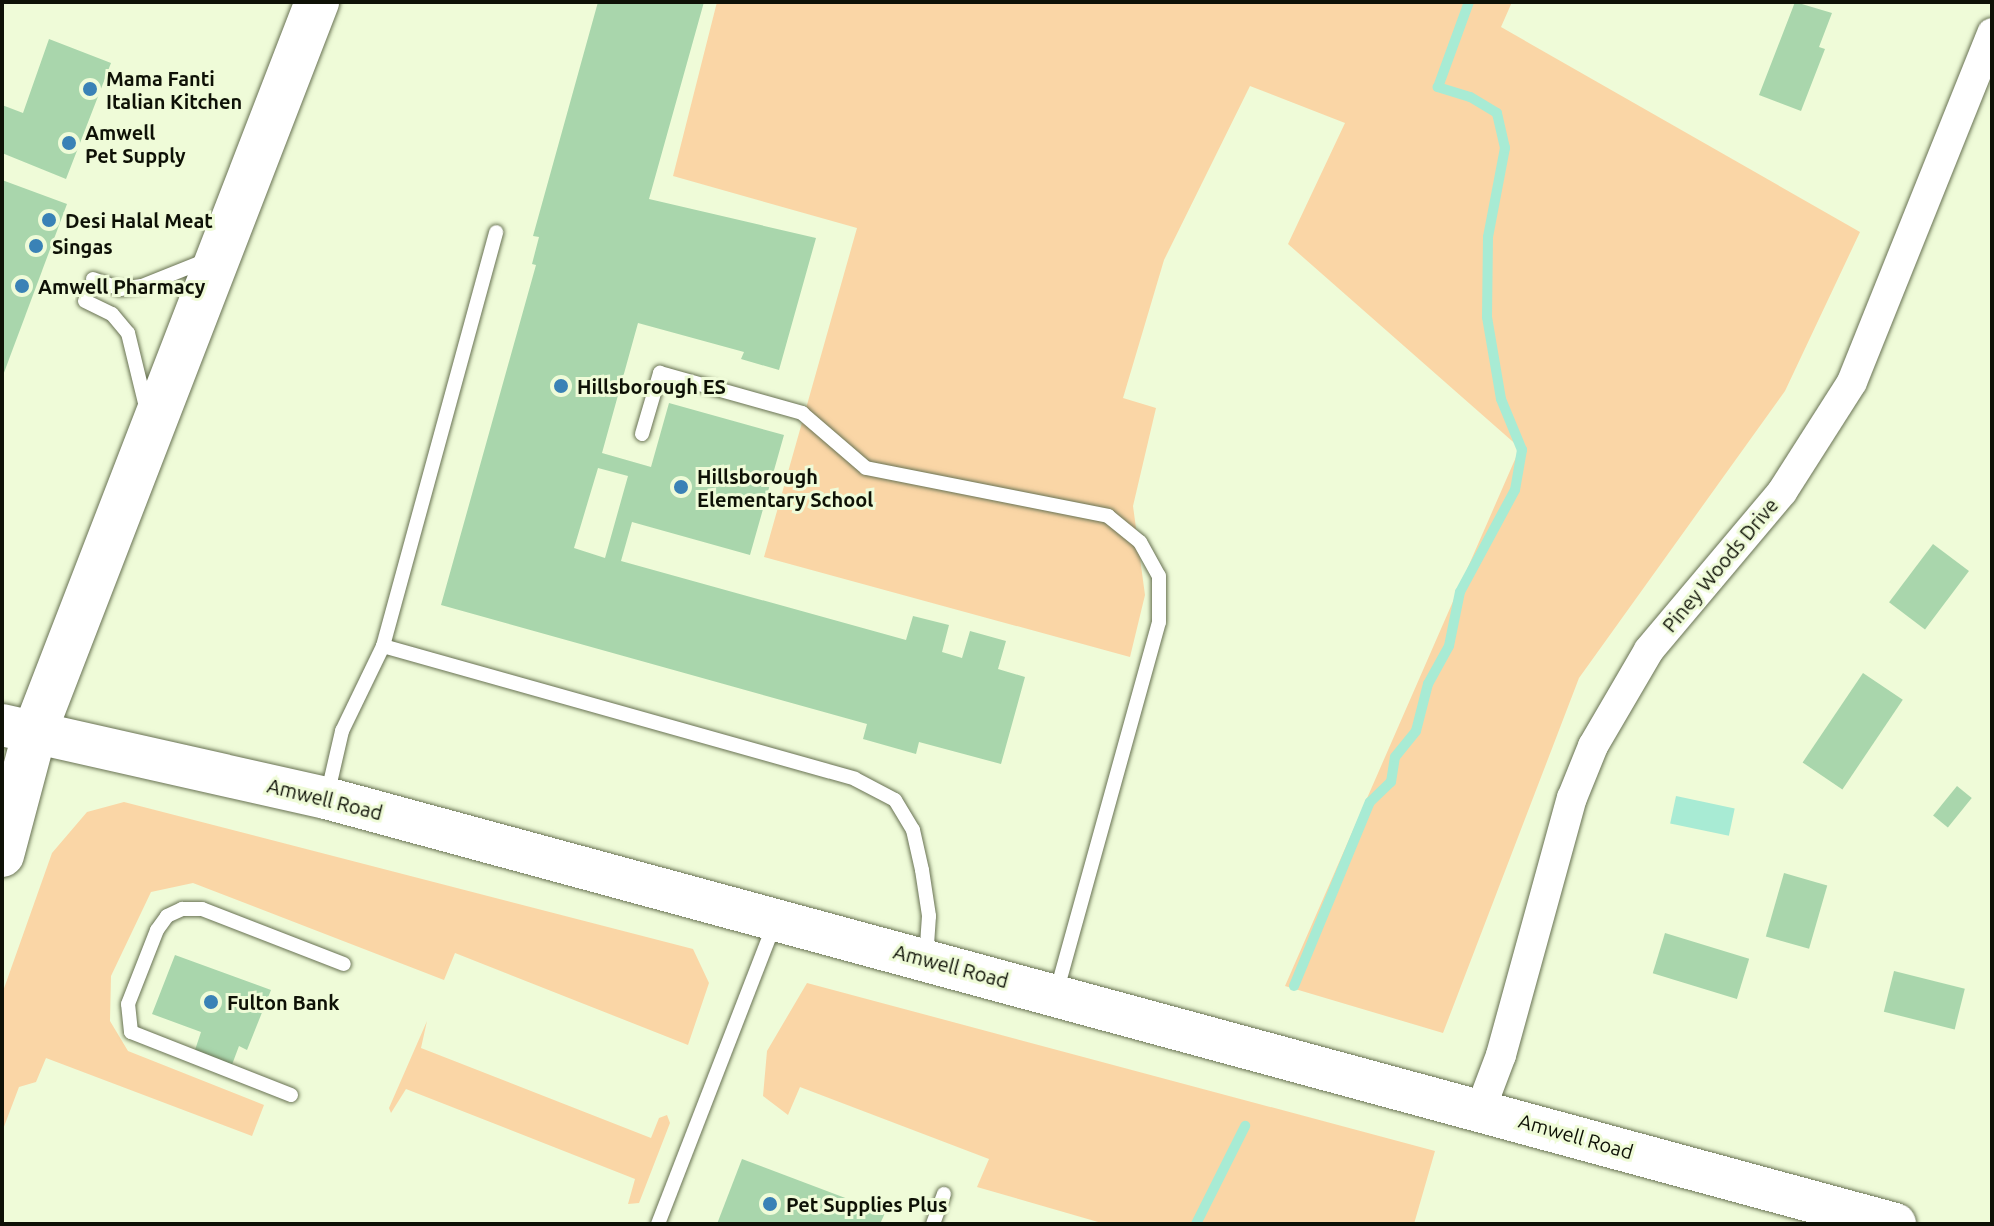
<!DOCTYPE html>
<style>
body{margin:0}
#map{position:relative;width:1994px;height:1226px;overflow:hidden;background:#effbd8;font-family:Ubuntu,sans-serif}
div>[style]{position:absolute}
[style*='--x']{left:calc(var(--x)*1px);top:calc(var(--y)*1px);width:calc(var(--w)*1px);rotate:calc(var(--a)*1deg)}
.green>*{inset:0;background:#fad6a6}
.water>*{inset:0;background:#a8ebd4;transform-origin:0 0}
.stream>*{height:10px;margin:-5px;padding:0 5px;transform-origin:5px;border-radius:5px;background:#a8ebd4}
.building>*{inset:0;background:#a9d6ac;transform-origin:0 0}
.roads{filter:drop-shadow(0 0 2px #687253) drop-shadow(0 0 2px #687253)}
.service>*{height:14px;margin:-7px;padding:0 7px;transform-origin:7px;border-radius:7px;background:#fff}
.minor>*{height:30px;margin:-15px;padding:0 15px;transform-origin:15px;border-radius:15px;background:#fff}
.secondary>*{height:42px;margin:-21px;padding:0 21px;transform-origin:21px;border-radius:21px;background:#fff}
.primary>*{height:44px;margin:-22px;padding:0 22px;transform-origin:22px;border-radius:22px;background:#fff}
.dots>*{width:22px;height:22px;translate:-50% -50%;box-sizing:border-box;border:4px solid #effbd8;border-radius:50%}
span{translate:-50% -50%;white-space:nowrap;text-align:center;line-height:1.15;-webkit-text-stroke:6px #effbd8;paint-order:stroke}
.poi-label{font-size:20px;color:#0e1106;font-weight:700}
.left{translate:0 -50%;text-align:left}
.street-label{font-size:20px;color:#0e1106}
.frame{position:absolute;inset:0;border:4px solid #0e1106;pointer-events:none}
</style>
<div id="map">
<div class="green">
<div style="clip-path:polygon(717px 2px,1512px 2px,1501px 27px,1860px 232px,1785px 391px,1579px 678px,1443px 1033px,1285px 986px,1520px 448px,1288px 244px,1345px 123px,1250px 86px,1164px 260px,1123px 398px,1156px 408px,1133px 506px,1145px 595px,1130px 657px,764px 557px,857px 228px,673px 176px)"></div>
<div style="clip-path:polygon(124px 802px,693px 949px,709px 983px,688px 1045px,455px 953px,444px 980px,193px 883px,151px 892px,111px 976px,110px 1021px,128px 1051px,264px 1105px,252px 1136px,46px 1058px,36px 1082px,19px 1087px,2px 1132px,2px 994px,52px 853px,87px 812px)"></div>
<div style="clip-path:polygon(807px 983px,1435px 1151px,1414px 1224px,1105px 1224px,977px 1187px,989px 1159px,800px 1087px,788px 1115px,763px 1096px,767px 1051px)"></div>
<div style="clip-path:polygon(427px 1021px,421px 1048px,651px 1138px,659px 1118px,667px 1115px,670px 1123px,639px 1203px,628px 1204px,635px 1179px,406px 1089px,391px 1113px,389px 1108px)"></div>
</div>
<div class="water">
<div style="left:1676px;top:796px;width:60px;height:28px;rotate:12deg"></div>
</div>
<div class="stream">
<div style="--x:1294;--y:986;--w:199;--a:-67.6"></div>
<div style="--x:1370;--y:802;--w:29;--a:-44"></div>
<div style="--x:1391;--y:782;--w:25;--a:-81"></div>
<div style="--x:1395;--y:757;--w:33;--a:-51"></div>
<div style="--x:1416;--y:731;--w:49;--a:-75.7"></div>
<div style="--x:1428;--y:684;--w:43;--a:-61.1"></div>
<div style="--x:1449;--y:646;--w:55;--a:-78.5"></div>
<div style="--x:1460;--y:592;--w:116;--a:-61.7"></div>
<div style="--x:1515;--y:490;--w:41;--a:-80.1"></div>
<div style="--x:1522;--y:450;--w:55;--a:-112.4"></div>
<div style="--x:1501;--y:399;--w:83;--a:-99.7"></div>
<div style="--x:1487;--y:317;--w:80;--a:-89.3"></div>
<div style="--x:1488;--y:237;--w:91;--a:-79.2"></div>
<div style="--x:1505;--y:148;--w:36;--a:-103"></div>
<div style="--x:1497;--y:113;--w:31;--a:-149"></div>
<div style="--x:1470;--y:97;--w:34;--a:-163"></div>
<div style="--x:1438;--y:87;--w:90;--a:-70"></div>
<div style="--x:1196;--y:1224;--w:110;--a:-63.4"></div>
</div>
<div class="building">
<div style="clip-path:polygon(evenodd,598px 2px,704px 2px,649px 199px,816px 238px,779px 370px,741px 359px,744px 352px,638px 323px,602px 453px,651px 467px,669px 403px,784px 435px,750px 555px,632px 522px,621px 561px,906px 640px,913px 616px,949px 625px,942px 652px,962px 658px,970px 631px,1006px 641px,998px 669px,1025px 677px,1001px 764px,919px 742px,916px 754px,863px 739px,867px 724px,441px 605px,536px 265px,532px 264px,539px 237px,533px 236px,598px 2px,598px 468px,628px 476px,605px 558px,574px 548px,598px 468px)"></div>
<div style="clip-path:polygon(1795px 2px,1832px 13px,1819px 47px,1825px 49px,1801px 111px,1759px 95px)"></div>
<div style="clip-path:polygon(49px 39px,111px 63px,66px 179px,2px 153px,2px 105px,23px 113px)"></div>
<div style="clip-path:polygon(2px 180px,67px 204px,2px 378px)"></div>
<div style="left:1933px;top:544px;width:45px;height:73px;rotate:37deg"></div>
<div style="left:1863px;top:673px;width:48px;height:108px;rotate:34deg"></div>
<div style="left:1957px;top:786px;width:19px;height:38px;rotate:39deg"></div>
<div style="left:1784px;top:873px;width:45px;height:66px;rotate:16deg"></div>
<div style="left:1665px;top:933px;width:88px;height:42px;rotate:17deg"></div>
<div style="clip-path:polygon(175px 955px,271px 990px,247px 1050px,239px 1046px,230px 1070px,193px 1056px,201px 1032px,152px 1014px)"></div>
<div style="left:1894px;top:971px;width:73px;height:42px;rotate:14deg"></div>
<div style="clip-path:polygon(742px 1159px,885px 1213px,880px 1224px,717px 1224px)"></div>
</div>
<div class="roads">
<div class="service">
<div style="--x:93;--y:279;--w:29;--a:20"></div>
<div style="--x:120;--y:289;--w:22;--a:-8"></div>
<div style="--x:142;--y:286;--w:70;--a:-21.8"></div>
<div style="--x:85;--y:301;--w:30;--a:26"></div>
<div style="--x:112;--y:314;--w:25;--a:50"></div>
<div style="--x:128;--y:333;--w:80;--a:76.3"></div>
<div style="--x:642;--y:434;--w:64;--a:-73.6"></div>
<div style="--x:660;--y:373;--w:148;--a:15.7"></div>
<div style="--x:802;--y:413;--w:84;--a:40.7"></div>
<div style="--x:866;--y:468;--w:247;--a:11.2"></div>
<div style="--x:1108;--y:516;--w:41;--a:39.1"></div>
<div style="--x:1140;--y:542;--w:39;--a:61"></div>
<div style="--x:1159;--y:576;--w:46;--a:90"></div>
<div style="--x:1159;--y:622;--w:385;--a:105.5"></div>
<div style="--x:383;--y:646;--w:429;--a:-74.7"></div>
<div style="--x:327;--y:796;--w:67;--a:-77"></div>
<div style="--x:342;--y:731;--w:94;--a:-64.2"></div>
<div style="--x:383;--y:646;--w:490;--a:15.7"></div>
<div style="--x:855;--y:779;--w:45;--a:27.7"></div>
<div style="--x:895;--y:800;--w:35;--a:59"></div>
<div style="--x:913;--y:830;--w:41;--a:77.3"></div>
<div style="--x:922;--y:870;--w:47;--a:81.3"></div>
<div style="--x:929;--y:916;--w:43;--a:94"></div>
<div style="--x:291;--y:1095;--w:172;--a:-158.5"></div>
<div style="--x:131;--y:1032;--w:28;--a:-96"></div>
<div style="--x:128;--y:1004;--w:79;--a:-68.6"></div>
<div style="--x:157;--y:930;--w:17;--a:-54"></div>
<div style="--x:167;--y:916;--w:17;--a:-25"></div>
<div style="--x:182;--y:909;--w:20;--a:0"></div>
<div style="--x:202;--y:909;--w:152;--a:21.2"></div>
<div style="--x:658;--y:1224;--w:324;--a:-68.8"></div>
<div style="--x:933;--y:1224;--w:32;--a:-70"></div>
</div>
<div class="minor">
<div style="--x:1481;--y:1108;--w:57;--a:-69.3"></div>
<div style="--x:1501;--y:1055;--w:267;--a:-74.6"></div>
<div style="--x:1572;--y:798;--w:56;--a:-68"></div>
<div style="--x:1593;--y:746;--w:111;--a:-59.7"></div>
<div style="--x:1649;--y:650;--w:207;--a:-49.9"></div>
<div style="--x:1782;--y:492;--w:130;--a:-57.5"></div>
<div style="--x:1852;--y:382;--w:376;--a:-68.1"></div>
</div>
<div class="secondary">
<div style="--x:2;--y:725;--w:332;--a:12.7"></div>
<div style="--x:326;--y:798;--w:1626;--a:15.19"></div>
</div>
<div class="primary">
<div style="--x:2;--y:855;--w:128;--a:-75.1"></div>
<div style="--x:35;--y:731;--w:782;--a:-68.85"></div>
</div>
</div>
<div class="dots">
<div style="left:90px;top:89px;background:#3a82b6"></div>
<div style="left:69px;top:143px;background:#3a82b6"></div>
<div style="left:49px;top:220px;background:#3a82b6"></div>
<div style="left:36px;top:246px;background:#3a82b6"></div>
<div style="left:22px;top:286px;background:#3a82b6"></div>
<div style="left:561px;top:386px;background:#3a82b6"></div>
<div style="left:681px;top:487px;background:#3a82b6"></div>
<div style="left:211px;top:1002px;background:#3a82b6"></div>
<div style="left:770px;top:1204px;background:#3a82b6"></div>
</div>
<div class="poi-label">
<span class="left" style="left:106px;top:90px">Mama Fanti<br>Italian Kitchen</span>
<span class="left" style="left:85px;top:144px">Amwell<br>Pet Supply</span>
<span class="left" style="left:65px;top:220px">Desi Halal Meat</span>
<span class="left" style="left:52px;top:246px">Singas</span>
<span class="left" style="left:38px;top:286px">Amwell Pharmacy</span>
<span class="left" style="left:577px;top:386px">Hillsborough ES</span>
<span class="left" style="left:697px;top:488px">Hillsborough<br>Elementary School</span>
<span class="left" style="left:227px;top:1002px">Fulton Bank</span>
<span class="left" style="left:786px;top:1204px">Pet Supplies Plus</span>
</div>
<div class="street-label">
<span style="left:1720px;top:565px;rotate:-50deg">Piney Woods Drive</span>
<span style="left:325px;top:799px;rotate:14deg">Amwell Road</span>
<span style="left:951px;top:966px;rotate:15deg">Amwell Road</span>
<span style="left:1576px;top:1136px;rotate:16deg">Amwell Road</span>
</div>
<div class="frame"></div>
</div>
